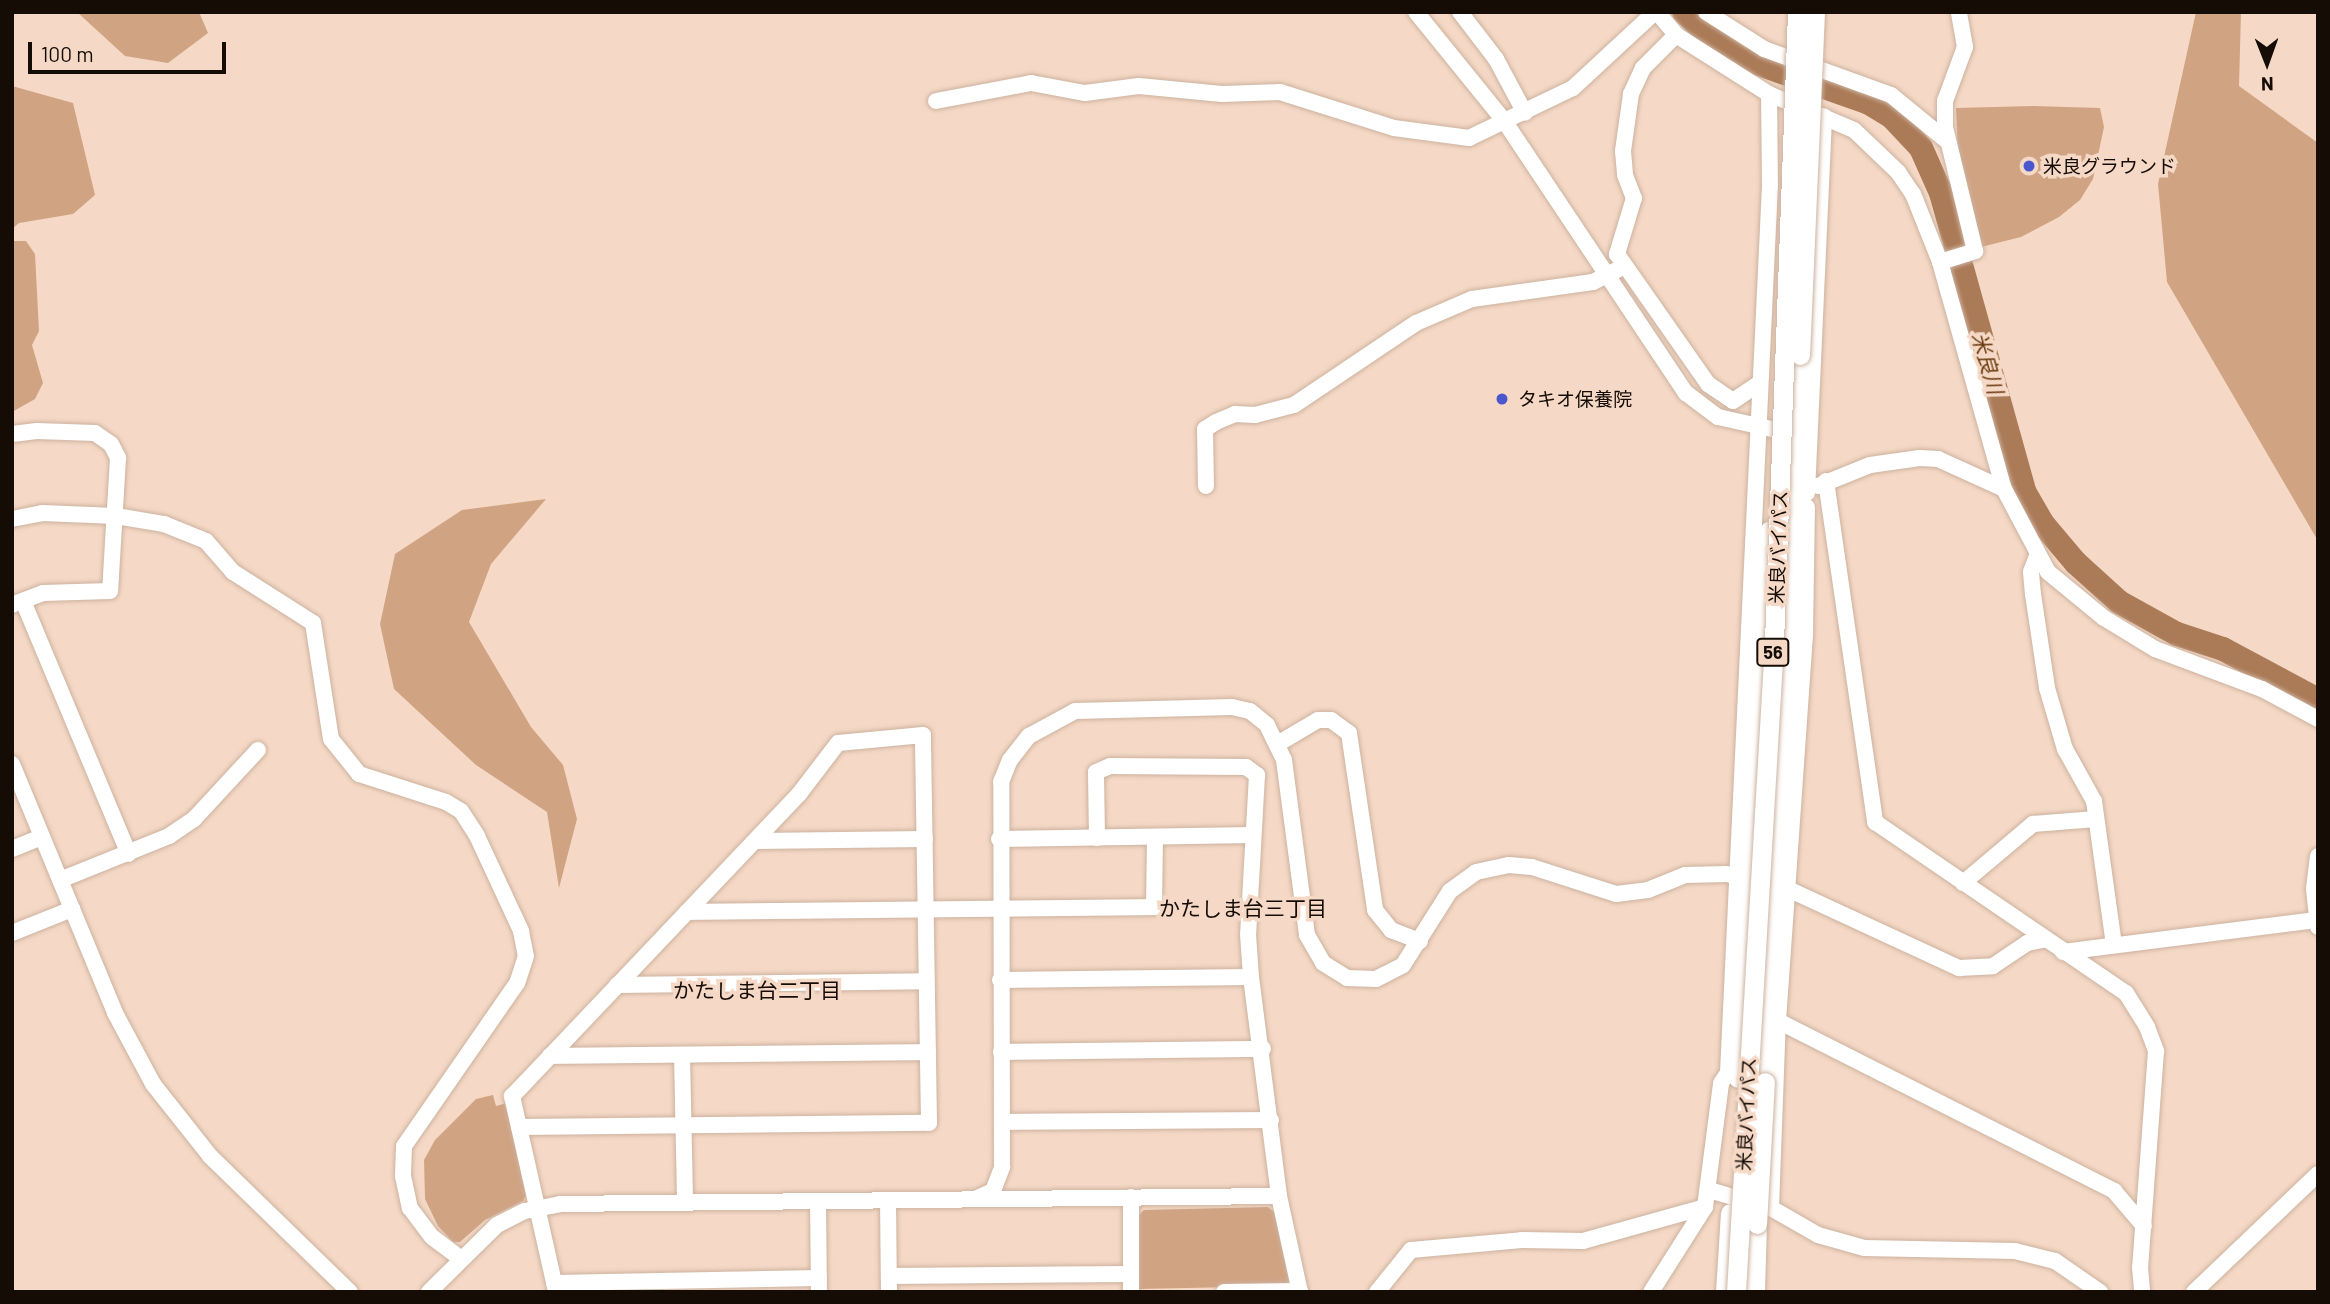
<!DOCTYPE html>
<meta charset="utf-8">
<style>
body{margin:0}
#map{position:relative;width:2330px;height:1304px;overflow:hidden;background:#f5d9c6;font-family:Barlow,"Noto Sans JP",sans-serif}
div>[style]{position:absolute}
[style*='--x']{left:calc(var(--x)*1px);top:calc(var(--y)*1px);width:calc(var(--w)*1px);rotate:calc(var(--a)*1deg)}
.green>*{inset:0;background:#d0a383}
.river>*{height:24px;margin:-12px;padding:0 12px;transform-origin:12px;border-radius:12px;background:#ab7a57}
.roads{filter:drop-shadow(0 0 2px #ccb29f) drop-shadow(0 0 2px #ccb29f)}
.minor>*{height:16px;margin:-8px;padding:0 8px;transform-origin:8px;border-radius:8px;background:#fff}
.major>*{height:19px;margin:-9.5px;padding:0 9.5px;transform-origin:9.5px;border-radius:9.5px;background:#fff}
.bridges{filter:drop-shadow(0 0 2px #ccb29f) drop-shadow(0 0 2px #ccb29f)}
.major-bridge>*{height:19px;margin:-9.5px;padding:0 9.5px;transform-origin:9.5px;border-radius:9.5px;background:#fff}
.dots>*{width:19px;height:19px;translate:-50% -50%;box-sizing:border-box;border:4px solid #f5d9c6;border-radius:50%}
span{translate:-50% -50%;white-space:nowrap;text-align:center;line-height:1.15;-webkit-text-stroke:7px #f5d9c6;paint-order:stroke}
.shield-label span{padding:2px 5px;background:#f5d9c6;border:2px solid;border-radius:5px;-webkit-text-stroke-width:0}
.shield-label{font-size:18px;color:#150c06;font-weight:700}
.poi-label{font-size:19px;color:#150c06}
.left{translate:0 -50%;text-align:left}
.street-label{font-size:19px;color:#150c06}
.water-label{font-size:21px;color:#6b3b10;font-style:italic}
.neighbourhood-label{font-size:21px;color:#150c06}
.frame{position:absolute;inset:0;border:14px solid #150c06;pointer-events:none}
.north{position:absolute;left:2232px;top:28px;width:70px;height:70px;-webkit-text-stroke:5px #f5d9c6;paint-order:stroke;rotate:179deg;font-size:19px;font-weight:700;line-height:28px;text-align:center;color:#150c06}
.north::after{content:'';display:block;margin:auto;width:24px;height:32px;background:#150c06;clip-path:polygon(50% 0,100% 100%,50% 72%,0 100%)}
.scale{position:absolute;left:28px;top:42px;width:198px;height:32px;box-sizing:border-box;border:4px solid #150c06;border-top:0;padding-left:9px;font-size:21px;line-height:24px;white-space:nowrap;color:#150c06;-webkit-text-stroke:5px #f5d9c6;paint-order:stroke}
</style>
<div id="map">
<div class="green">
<div style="clip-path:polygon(77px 12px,199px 12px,208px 33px,168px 63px,125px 56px)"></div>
<div style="clip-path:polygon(2196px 12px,2241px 12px,2239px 86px,2318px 143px,2318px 541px,2167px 282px,2158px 184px)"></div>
<div style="clip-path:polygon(12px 86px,73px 103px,95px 195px,73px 214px,19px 223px,12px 229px)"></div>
<div style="clip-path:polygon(2033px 106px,2100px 108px,2104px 127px,2093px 179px,2080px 200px,2059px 217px,2021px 237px,1981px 247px,1958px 153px,1956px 108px)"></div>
<div style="clip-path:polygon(12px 241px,26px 241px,35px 254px,39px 331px,32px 345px,43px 383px,35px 399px,12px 412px)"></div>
<div style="clip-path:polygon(546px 499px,491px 564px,469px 622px,531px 727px,563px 765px,577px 819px,559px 888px,547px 812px,476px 765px,394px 689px,380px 624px,395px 554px,462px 510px)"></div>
<div style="clip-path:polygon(493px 1095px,496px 1106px,507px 1103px,528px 1192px,523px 1201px,485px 1220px,460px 1242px,453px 1242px,438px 1226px,425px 1199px,424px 1160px,435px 1140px,476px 1099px)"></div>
<div style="clip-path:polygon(1268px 1207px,1276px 1214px,1291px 1278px,1284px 1286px,1137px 1289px,1137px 1217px,1144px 1210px)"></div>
</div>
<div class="river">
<div style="--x:1684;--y:12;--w:33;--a:43"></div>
<div style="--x:1708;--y:34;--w:59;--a:30.5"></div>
<div style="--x:1759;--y:64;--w:117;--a:19.5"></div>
<div style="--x:1869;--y:103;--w:27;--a:31"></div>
<div style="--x:1892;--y:117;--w:42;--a:46.9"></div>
<div style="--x:1921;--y:148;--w:49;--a:66"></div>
<div style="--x:1941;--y:193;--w:312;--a:74.4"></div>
<div style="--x:2025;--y:493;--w:36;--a:60"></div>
<div style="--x:2043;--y:524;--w:51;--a:49.8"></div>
<div style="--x:2076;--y:563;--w:58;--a:42.2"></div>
<div style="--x:2119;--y:602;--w:66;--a:28.9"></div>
<div style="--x:2177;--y:634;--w:48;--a:18.1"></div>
<div style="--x:2223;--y:649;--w:108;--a:28.2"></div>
</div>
<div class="roads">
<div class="minor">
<div style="--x:1416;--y:12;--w:141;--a:51"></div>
<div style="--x:1505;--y:122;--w:326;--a:56.3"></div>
<div style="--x:1686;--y:393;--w:40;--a:37"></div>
<div style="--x:1718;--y:417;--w:78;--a:12.6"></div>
<div style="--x:1460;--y:12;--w:59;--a:52.5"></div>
<div style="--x:1496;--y:59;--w:61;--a:61.8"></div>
<div style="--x:1657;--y:12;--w:30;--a:50"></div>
<div style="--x:1676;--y:35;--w:110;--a:32.4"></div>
<div style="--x:1769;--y:94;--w:92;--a:23"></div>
<div style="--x:1854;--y:130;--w:61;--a:43.7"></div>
<div style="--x:1898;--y:172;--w:27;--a:56"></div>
<div style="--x:1913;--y:194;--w:73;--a:68.3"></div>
<div style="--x:1940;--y:262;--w:236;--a:74.3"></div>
<div style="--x:2004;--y:489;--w:94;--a:62.1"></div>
<div style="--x:2048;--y:572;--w:72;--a:39.4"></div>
<div style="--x:2104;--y:618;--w:60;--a:31.3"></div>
<div style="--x:2155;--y:649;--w:114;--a:20.5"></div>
<div style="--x:2262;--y:689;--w:64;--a:28.2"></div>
<div style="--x:1706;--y:12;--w:69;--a:32.5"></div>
<div style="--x:1764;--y:49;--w:135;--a:19.9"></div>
<div style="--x:1891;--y:95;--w:71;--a:39.3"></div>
<div style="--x:1676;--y:35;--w:47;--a:135"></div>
<div style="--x:1643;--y:68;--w:29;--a:115"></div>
<div style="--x:1631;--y:94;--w:58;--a:98"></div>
<div style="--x:1623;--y:151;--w:24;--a:85"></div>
<div style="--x:1625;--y:175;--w:25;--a:69"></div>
<div style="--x:1634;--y:198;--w:59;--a:106.9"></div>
<div style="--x:1617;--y:254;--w:159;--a:55"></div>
<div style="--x:1708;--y:384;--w:30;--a:34"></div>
<div style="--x:1733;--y:401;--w:32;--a:-34"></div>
<div style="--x:936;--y:101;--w:97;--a:-10.7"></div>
<div style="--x:1031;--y:83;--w:55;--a:10.5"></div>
<div style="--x:1085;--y:93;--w:54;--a:-7.4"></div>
<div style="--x:1139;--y:86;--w:83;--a:5.5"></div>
<div style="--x:1222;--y:94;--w:58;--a:-2"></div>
<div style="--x:1280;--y:92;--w:120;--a:17.5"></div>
<div style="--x:1394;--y:128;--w:76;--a:7.6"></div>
<div style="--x:1469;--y:138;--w:115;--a:-25.7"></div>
<div style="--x:1573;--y:88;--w:112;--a:-42.8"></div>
<div style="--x:1940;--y:262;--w:37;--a:-17"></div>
<div style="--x:1975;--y:251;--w:128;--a:-103.6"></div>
<div style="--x:1945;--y:127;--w:26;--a:-90"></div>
<div style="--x:1945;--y:101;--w:58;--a:-69.7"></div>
<div style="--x:1965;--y:47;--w:36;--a:-100"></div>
<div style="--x:12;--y:434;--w:25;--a:-7"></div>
<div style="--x:37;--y:431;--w:58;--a:2"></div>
<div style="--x:95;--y:433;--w:19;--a:35"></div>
<div style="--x:111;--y:444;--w:16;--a:63"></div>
<div style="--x:118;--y:458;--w:133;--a:93.4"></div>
<div style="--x:110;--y:591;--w:67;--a:178.3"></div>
<div style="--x:43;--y:593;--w:33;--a:159"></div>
<div style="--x:1826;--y:481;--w:345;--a:81.8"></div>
<div style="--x:1875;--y:822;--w:304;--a:34.3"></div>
<div style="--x:2126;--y:993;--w:40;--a:58"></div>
<div style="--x:2147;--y:1027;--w:26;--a:69"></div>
<div style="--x:2156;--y:1051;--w:217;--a:94.2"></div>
<div style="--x:2140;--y:1267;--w:25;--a:85"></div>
<div style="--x:1206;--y:486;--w:57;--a:-91"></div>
<div style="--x:1205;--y:429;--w:13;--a:-32"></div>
<div style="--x:1216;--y:422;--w:21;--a:-23"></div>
<div style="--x:1235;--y:414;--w:20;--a:3"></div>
<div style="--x:1255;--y:415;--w:40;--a:-14.4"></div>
<div style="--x:1294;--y:405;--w:147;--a:-33.9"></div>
<div style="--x:1416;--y:323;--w:61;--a:-23.2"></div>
<div style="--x:1472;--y:299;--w:122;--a:-8"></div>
<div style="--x:1593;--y:282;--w:33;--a:-27"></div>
<div style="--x:1818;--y:486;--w:56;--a:-22"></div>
<div style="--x:1870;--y:465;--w:50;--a:-8"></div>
<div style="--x:1920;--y:458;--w:18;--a:3"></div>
<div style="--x:1938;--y:459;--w:72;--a:24.4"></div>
<div style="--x:1807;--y:493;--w:377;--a:-87.4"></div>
<div style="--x:12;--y:519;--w:31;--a:-11"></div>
<div style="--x:42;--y:513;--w:74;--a:2.3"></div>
<div style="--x:116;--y:516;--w:49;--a:9.5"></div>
<div style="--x:164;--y:524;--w:45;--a:22"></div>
<div style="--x:206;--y:541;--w:41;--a:48.9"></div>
<div style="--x:233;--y:572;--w:95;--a:32.5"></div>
<div style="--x:313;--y:623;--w:117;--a:81.2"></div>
<div style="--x:331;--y:739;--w:45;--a:51.3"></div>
<div style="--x:359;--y:774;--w:91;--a:17.8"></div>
<div style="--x:446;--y:802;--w:17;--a:31"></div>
<div style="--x:461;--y:811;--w:30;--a:57"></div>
<div style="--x:477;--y:836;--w:105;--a:65.1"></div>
<div style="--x:521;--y:931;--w:25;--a:79"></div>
<div style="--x:526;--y:956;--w:28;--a:108"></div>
<div style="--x:517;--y:983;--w:198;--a:124.7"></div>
<div style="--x:404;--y:1146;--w:30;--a:92"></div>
<div style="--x:403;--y:1176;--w:33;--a:78"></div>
<div style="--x:410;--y:1208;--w:36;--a:53"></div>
<div style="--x:432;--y:1237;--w:36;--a:37"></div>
<div style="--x:2037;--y:556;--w:17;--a:111"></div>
<div style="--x:2031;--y:572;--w:22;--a:85"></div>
<div style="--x:2033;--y:594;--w:95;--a:81.5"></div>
<div style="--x:2047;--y:688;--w:64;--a:73.6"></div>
<div style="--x:2065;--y:749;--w:60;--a:60.9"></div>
<div style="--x:2094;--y:801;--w:145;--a:82.1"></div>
<div style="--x:23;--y:601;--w:274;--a:67.3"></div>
<div style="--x:1279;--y:743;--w:45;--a:-30.5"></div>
<div style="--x:1318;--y:720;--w:13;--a:0"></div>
<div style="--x:1331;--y:720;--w:22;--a:36"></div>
<div style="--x:1349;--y:733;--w:179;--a:81.6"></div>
<div style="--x:1375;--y:910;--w:26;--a:51"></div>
<div style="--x:1391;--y:930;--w:31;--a:21"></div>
<div style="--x:12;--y:764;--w:269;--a:67.5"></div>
<div style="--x:115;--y:1013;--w:81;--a:61.8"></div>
<div style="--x:153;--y:1084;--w:92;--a:51.6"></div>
<div style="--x:210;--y:1156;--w:195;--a:44.2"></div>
<div style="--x:1097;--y:838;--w:66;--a:-90.9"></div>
<div style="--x:1096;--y:772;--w:15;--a:-23"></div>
<div style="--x:1110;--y:766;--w:136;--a:0.4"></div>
<div style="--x:1246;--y:767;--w:14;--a:36"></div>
<div style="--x:1257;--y:775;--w:159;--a:93.2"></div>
<div style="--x:1248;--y:934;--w:43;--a:86"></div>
<div style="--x:1251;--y:977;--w:221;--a:82.7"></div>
<div style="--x:1279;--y:1196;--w:98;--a:77.7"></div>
<div style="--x:999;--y:839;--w:254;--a:-0.9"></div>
<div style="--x:755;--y:841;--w:170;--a:-0.7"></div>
<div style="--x:12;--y:849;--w:32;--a:-22"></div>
<div style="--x:2318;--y:856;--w:33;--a:97"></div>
<div style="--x:2314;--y:889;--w:38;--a:84"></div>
<div style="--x:60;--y:880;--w:118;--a:-22"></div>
<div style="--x:169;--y:836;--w:30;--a:-34"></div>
<div style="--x:194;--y:819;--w:94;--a:-47.2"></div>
<div style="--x:1963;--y:883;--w:92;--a:-40.1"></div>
<div style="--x:2033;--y:824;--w:63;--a:-4.5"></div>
<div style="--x:687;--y:912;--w:467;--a:-0.6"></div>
<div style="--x:1154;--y:907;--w:70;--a:-89.2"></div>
<div style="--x:12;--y:933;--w:65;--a:-21.8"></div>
<div style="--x:2063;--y:952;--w:255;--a:-7.2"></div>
<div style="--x:1000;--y:980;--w:251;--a:-0.7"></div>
<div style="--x:617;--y:985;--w:309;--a:-0.7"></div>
<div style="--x:1778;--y:1021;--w:377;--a:26.8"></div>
<div style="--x:2114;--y:1191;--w:46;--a:49.4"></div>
<div style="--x:1001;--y:1052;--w:262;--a:-0.7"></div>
<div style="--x:682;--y:1055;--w:148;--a:88.8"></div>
<div style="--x:550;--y:1056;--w:378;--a:-0.6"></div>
<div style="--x:1002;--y:1122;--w:269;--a:-0.4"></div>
<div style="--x:519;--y:1127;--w:410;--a:-0.6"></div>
<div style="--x:929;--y:1123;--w:388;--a:-90.9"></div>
<div style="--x:923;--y:735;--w:85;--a:174.6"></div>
<div style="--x:838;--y:743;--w:64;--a:127.4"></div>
<div style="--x:799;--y:794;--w:417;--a:133.5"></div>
<div style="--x:512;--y:1096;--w:201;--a:77.3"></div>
<div style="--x:1709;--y:1190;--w:65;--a:16.2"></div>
<div style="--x:1771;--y:1208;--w:54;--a:29.9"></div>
<div style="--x:1818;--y:1235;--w:48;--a:15.8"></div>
<div style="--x:1864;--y:1248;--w:151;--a:1.1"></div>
<div style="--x:2015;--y:1251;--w:41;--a:14"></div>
<div style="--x:2055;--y:1261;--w:55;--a:34.6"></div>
<div style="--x:975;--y:1199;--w:20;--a:-24"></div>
<div style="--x:993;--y:1191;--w:26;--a:-69"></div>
<div style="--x:1002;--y:1167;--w:385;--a:-90.1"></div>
<div style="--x:1001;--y:782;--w:24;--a:-68"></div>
<div style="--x:1010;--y:760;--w:31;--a:-52"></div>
<div style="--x:1029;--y:736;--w:52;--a:-28.5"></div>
<div style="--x:1075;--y:711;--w:157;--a:-1.5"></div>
<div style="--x:1232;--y:707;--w:18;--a:13"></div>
<div style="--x:1250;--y:711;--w:22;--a:39"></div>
<div style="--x:1267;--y:725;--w:39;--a:64"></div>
<div style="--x:1284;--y:760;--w:177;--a:82.5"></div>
<div style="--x:1307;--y:935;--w:32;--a:60"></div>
<div style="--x:1323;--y:963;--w:28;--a:32"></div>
<div style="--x:1347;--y:978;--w:29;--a:2"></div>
<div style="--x:1376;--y:979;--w:30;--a:-27"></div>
<div style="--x:1403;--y:965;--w:88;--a:-57.6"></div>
<div style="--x:1450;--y:891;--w:32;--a:-36"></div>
<div style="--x:1476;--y:872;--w:34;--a:-12"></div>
<div style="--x:1509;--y:865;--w:23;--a:5"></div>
<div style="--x:1532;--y:867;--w:88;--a:17.8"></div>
<div style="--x:1616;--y:894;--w:32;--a:-7"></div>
<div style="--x:1648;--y:890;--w:40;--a:-22"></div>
<div style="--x:1685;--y:875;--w:41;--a:-1.4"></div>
<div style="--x:1726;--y:874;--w:50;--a:10.4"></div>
<div style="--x:1775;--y:883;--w:203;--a:24.8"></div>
<div style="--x:1959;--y:968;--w:34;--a:-3"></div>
<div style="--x:1993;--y:966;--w:41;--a:-34.1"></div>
<div style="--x:2027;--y:943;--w:16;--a:-11"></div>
<div style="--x:888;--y:1200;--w:92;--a:89.4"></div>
<div style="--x:818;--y:1201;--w:91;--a:89.4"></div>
<div style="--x:1771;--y:1208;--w:187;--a:-87.9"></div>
<div style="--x:1778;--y:1021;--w:388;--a:-86"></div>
<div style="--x:1805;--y:634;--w:127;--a:-89.1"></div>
<div style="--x:889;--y:1276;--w:242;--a:-0.5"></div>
<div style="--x:554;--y:1283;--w:265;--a:-1.1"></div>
<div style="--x:429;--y:1292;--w:95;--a:-44.6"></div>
<div style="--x:497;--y:1225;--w:31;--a:-27"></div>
<div style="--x:525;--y:1211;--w:36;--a:-11"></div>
<div style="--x:560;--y:1204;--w:719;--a:-0.64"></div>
<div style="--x:1131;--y:1292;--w:95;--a:-90"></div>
<div style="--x:1224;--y:1292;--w:76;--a:-0.8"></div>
<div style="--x:1377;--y:1292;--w:54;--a:-51"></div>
<div style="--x:1411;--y:1250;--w:111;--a:-5.1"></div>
<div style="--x:1522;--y:1240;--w:61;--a:0.9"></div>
<div style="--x:1583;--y:1241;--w:127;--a:-15.6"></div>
<div style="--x:1651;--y:1292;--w:101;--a:-57.6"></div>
<div style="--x:1705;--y:1207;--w:125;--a:-82.6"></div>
<div style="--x:1721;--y:1083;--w:12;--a:-55"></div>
<div style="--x:1728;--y:1073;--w:888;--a:-87.29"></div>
<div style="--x:1770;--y:186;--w:92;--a:-90.6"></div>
<div style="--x:2194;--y:1292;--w:171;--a:-43.6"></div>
</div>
<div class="major">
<div style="--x:1738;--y:1078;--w:548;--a:-86.76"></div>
<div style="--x:1765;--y:1082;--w:365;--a:-86.5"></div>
<div style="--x:1787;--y:718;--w:363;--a:-87.9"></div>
<div style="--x:1725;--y:1292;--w:79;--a:-86.4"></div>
<div style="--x:1755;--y:1292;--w:68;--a:-88.3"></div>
</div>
</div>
<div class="bridges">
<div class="major-bridge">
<div style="--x:1800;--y:355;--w:343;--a:-87.5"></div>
<div style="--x:1757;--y:1224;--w:142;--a:-86.8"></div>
<div style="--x:1736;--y:1292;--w:651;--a:-86.65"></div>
<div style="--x:1774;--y:642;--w:630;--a:-87.91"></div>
</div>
</div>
<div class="dots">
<div style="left:2029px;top:166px;background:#4d57cd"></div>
<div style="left:1502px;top:399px;background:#4d57cd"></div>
</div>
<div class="shield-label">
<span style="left:1773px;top:652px">56</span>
</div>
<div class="poi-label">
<span class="left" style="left:2043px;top:166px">米良グラウンド</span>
<span class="left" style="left:1518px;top:399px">タキオ保養院</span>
</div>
<div class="street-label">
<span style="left:1778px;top:547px;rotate:-88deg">米良バイパス</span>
<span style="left:1746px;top:1114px;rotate:-87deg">米良バイパス</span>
</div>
<div class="water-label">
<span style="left:1988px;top:363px;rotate:74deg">米良川</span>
</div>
<div class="neighbourhood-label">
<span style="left:1243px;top:908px">かたしま台三丁目</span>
<span style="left:757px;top:990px">かたしま台二丁目</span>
</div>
<div class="frame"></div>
<div class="north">N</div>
<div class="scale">100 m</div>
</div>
